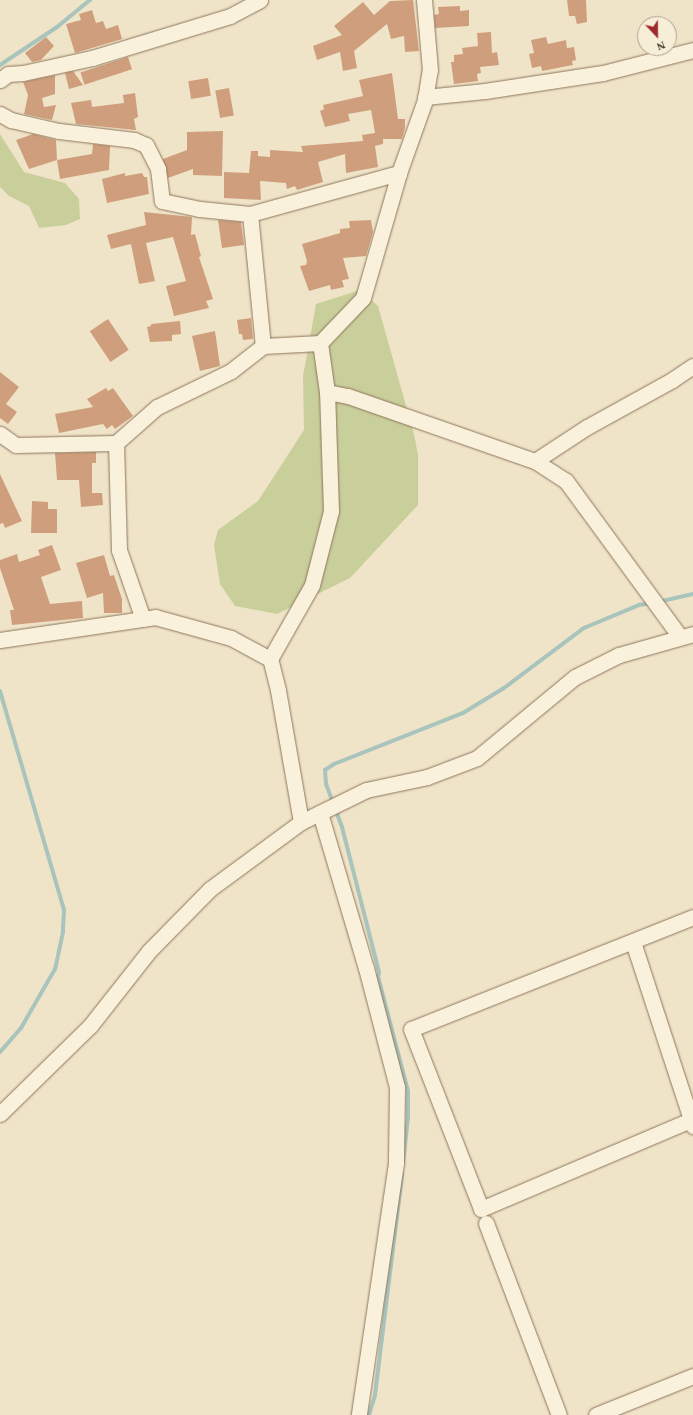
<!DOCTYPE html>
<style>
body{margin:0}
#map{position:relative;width:693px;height:1415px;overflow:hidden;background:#f0e4c8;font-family:"Times New Roman",serif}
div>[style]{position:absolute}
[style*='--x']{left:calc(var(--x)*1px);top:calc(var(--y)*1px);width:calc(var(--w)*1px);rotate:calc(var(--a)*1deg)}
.green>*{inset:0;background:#c9cf9b}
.stream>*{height:4px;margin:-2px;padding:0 2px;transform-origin:2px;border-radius:2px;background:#a9c4bc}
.building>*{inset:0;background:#cf9f7d;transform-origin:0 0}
.roads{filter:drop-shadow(0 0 1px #8d765c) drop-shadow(0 0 1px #8d765c)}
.minor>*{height:15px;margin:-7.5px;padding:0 7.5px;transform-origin:7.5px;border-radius:7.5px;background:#faf1dc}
span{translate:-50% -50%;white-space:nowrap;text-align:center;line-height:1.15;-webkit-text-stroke:3px #f7eed8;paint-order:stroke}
.north{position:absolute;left:637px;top:16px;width:40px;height:40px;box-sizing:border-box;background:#f7eed8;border:1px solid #ada18e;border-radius:50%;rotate:158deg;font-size:11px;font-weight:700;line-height:16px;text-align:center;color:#3d2e20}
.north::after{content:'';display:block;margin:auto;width:14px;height:18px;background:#9e2a2b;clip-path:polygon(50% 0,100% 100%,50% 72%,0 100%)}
</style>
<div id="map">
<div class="green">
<div style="clip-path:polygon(0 134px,24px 172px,65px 183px,79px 199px,80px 219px,66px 225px,39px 228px,29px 206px,9px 196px,0 187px)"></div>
<div style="clip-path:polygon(360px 290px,378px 306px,414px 434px,418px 455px,418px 505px,350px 578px,277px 614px,235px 606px,220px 584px,214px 545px,218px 530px,258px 501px,304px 430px,303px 376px,316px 304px)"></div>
</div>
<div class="stream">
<div style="--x:0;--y:65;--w:69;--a:-33.7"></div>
<div style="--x:57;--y:27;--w:43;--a:-39.3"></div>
<div style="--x:658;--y:602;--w:36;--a:-13"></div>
<div style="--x:0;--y:691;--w:228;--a:73.7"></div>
<div style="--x:64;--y:910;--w:22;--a:93"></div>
<div style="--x:63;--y:932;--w:38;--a:102"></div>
<div style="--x:55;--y:969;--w:68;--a:120"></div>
<div style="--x:21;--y:1028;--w:32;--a:131"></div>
<div style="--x:403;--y:1163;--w:45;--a:-83.7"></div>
<div style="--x:408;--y:1118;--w:27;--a:-90"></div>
<div style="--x:408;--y:1091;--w:118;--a:-104.7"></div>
<div style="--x:378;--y:977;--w:5;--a:-79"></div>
<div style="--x:379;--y:972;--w:150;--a:-104.3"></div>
<div style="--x:342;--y:827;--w:46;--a:-110.4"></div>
<div style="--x:326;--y:784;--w:14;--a:-94"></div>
<div style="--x:325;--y:770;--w:11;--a:-34"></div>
<div style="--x:334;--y:764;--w:139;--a:-21.6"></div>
<div style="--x:463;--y:713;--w:48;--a:-31.4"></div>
<div style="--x:504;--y:688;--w:100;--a:-36.9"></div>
<div style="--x:584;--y:628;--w:60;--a:-22.7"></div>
<div style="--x:639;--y:605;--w:13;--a:-9"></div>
<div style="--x:369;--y:1415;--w:21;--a:-73"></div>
<div style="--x:375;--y:1395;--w:223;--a:-83"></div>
</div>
<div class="building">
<div style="clip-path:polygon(413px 0,419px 51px,405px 52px,404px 36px,391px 39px,387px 24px,354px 51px,357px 68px,343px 71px,340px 52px,317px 60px,313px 46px,342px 35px,334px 26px,363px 2px,374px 15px,390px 1px)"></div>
<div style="clip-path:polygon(567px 0,586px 0,587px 22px,577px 24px,575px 16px,569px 16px)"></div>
<div style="clip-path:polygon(460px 6px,460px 11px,469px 10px,469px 26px,435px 28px,434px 15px,439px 14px,438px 7px)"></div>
<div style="clip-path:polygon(92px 10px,96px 23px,103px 21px,106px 29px,118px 25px,122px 39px,75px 53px,66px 24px,81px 20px,79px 14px)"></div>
<div style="clip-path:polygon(491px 32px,492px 53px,497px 52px,499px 65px,480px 67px,481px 73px,477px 74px,478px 81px,454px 84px,451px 62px,454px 62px,454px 55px,463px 54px,462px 48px,478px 46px,477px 33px)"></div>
<div style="clip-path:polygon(46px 37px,54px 46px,41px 60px,32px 62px,25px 53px)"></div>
<div style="clip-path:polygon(546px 37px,548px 44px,566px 40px,567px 48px,574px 47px,576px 60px,572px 61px,573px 65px,542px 71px,541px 66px,532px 68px,529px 54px,534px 53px,531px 40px)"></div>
<div style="left:128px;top:57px;width:13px;height:50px;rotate:72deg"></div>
<div style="clip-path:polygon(73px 71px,83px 85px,69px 89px,65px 73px)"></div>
<div style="clip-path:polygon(392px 73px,398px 119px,405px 119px,405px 128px,402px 139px,383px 139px,383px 144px,375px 146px,378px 167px,346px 173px,345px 154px,318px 162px,323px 182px,297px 190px,295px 186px,287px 189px,286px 183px,260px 181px,261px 200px,224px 198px,224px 172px,249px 173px,251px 151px,258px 151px,258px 156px,270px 157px,270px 150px,303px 152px,301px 146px,363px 141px,362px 135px,375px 133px,371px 110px,348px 114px,350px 121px,325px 127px,320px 111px,324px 109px,323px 105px,363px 96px,359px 80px)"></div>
<div style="clip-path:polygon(55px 75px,55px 94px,42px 98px,44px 107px,56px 105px,52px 120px,24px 114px,28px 95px,23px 82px)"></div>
<div style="left:208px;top:78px;width:18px;height:20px;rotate:81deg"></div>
<div style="left:229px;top:88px;width:28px;height:14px;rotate:80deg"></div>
<div style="clip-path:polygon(135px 93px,138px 117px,134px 119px,136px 130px,76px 124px,71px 103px,91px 100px,92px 107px,124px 103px,123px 95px)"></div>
<div style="clip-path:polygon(223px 131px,222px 176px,193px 175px,193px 169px,168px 178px,163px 159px,187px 150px,187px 132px)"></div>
<div style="clip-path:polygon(33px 134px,56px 140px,57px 160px,29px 169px,16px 140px)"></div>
<div style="clip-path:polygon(93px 144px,110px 146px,109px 170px,60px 179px,57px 160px,92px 154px)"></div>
<div style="clip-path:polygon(125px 173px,125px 176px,142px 173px,144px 177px,147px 177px,149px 194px,107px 203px,102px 179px)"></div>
<div style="clip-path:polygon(144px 212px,192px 217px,191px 235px,195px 234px,201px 256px,199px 257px,213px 299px,206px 301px,209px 308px,174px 316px,166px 286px,186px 281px,173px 237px,146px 243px,155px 281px,139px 284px,131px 244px,111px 249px,107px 235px,146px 225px)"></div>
<div style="clip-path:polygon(218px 220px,241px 222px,244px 245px,222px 248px)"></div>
<div style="clip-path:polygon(371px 220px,373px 232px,366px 256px,343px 258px,349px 279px,342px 280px,344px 287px,331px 290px,330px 285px,309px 291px,300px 266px,306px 265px,307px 261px,302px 244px,340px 233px,340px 229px,350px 228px,349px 221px)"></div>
<div style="clip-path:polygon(251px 318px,253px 339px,243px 340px,242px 334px,239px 334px,237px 320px)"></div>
<div style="left:108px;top:319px;width:37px;height:22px;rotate:56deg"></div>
<div style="clip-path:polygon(180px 321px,181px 334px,172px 335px,172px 341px,150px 342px,147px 327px,151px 326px,151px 324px)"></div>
<div style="clip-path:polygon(215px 331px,220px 366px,200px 371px,192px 336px)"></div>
<div style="clip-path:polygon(0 372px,19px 387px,6px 404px,17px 412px,8px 424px,0 418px)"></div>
<div style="clip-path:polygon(106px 388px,108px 391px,113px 388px,133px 416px,115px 429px,112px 425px,107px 429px,103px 424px,59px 433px,55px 414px,93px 407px,87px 399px)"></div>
<div style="clip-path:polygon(96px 452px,96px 463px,92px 463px,92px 493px,102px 493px,103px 505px,81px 507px,79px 480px,57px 480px,55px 453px)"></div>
<div style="clip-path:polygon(0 474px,22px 521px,5px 528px,3px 523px,0 524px)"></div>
<div style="clip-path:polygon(32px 501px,48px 502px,48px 509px,57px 509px,57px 533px,31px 533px)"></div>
<div style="clip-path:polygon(52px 545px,61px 570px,41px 577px,50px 604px,82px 601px,83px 618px,12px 625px,10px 610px,14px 610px,0 568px,0 560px,17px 554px,19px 562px,40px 555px,38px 550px)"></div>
<div style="clip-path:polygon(104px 555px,110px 576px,114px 575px,122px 599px,122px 613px,104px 613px,103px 593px,87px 598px,76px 563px)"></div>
</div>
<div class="roads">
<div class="minor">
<div style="--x:0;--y:80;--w:10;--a:-37"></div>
<div style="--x:8;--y:74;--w:15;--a:-4"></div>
<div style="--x:23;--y:73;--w:71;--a:-12.3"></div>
<div style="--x:92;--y:58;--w:144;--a:-16.9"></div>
<div style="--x:230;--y:16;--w:34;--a:-28"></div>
<div style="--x:425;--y:97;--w:60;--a:-5.7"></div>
<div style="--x:485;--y:91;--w:119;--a:-8.7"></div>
<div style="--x:603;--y:73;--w:93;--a:-14.3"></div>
<div style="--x:0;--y:114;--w:13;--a:29"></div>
<div style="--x:11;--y:120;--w:49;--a:12.9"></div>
<div style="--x:59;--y:131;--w:76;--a:6.8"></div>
<div style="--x:134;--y:140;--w:13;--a:23"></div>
<div style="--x:146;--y:145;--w:27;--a:63"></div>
<div style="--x:158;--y:169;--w:32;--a:83"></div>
<div style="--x:162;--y:201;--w:39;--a:12"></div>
<div style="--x:200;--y:209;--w:50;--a:5.7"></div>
<div style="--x:250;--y:214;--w:155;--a:-15.4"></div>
<div style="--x:250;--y:214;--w:133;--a:84.4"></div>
<div style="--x:327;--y:392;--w:21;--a:11"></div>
<div style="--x:348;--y:396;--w:198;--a:19.2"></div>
<div style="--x:535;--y:461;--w:37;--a:33"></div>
<div style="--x:566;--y:481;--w:193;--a:53.8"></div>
<div style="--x:0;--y:434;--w:19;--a:35"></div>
<div style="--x:16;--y:445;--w:100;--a:-1.1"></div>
<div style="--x:116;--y:443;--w:55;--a:-41.3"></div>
<div style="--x:157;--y:407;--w:82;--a:-25.9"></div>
<div style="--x:231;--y:371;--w:41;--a:-38"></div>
<div style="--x:263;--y:346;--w:57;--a:-3"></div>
<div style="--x:116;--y:443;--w:107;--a:88.4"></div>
<div style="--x:119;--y:550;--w:73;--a:70.8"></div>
<div style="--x:535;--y:461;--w:62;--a:-33.2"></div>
<div style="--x:587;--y:427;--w:97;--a:-28.9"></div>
<div style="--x:672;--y:380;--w:25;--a:-34"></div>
<div style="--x:0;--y:640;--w:157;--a:-8.4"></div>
<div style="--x:155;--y:617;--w:79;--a:15.4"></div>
<div style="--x:231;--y:638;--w:44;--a:28.3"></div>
<div style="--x:320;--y:813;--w:162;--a:73.5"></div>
<div style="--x:366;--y:968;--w:123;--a:75.4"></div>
<div style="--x:397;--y:1087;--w:76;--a:90.8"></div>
<div style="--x:396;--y:1163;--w:255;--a:98.4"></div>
<div style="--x:301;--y:822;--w:134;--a:-99.9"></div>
<div style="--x:278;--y:690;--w:32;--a:-104"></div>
<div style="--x:270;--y:659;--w:85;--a:-60.4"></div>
<div style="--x:312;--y:585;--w:76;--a:-75.6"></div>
<div style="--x:331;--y:511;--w:119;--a:-91.9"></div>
<div style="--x:327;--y:392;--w:49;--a:-98.1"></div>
<div style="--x:320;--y:343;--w:62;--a:-46.3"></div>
<div style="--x:363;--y:298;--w:130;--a:-73.9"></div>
<div style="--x:399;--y:173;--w:77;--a:-70.4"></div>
<div style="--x:425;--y:100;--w:30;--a:-81"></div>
<div style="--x:430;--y:70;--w:70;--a:-94.9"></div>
<div style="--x:693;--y:917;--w:303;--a:158.3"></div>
<div style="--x:411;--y:1029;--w:193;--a:68.7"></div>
<div style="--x:481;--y:1209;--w:230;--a:-23"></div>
<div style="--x:633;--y:942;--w:194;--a:71.9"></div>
<div style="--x:0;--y:1114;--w:126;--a:-44.4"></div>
<div style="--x:90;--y:1026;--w:95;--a:-51.8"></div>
<div style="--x:149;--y:951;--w:87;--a:-45.5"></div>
<div style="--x:210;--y:889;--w:113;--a:-36.4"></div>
<div style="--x:301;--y:822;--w:72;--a:-26.2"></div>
<div style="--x:366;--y:790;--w:62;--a:-12"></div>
<div style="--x:427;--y:777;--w:53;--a:-20.8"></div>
<div style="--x:477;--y:758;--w:127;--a:-39.6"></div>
<div style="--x:575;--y:677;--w:49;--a:-26.6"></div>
<div style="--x:619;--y:655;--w:77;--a:-15.8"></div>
<div style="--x:486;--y:1223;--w:205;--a:69.2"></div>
<div style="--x:596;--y:1415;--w:105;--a:-21.9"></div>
</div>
</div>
<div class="north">N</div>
</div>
